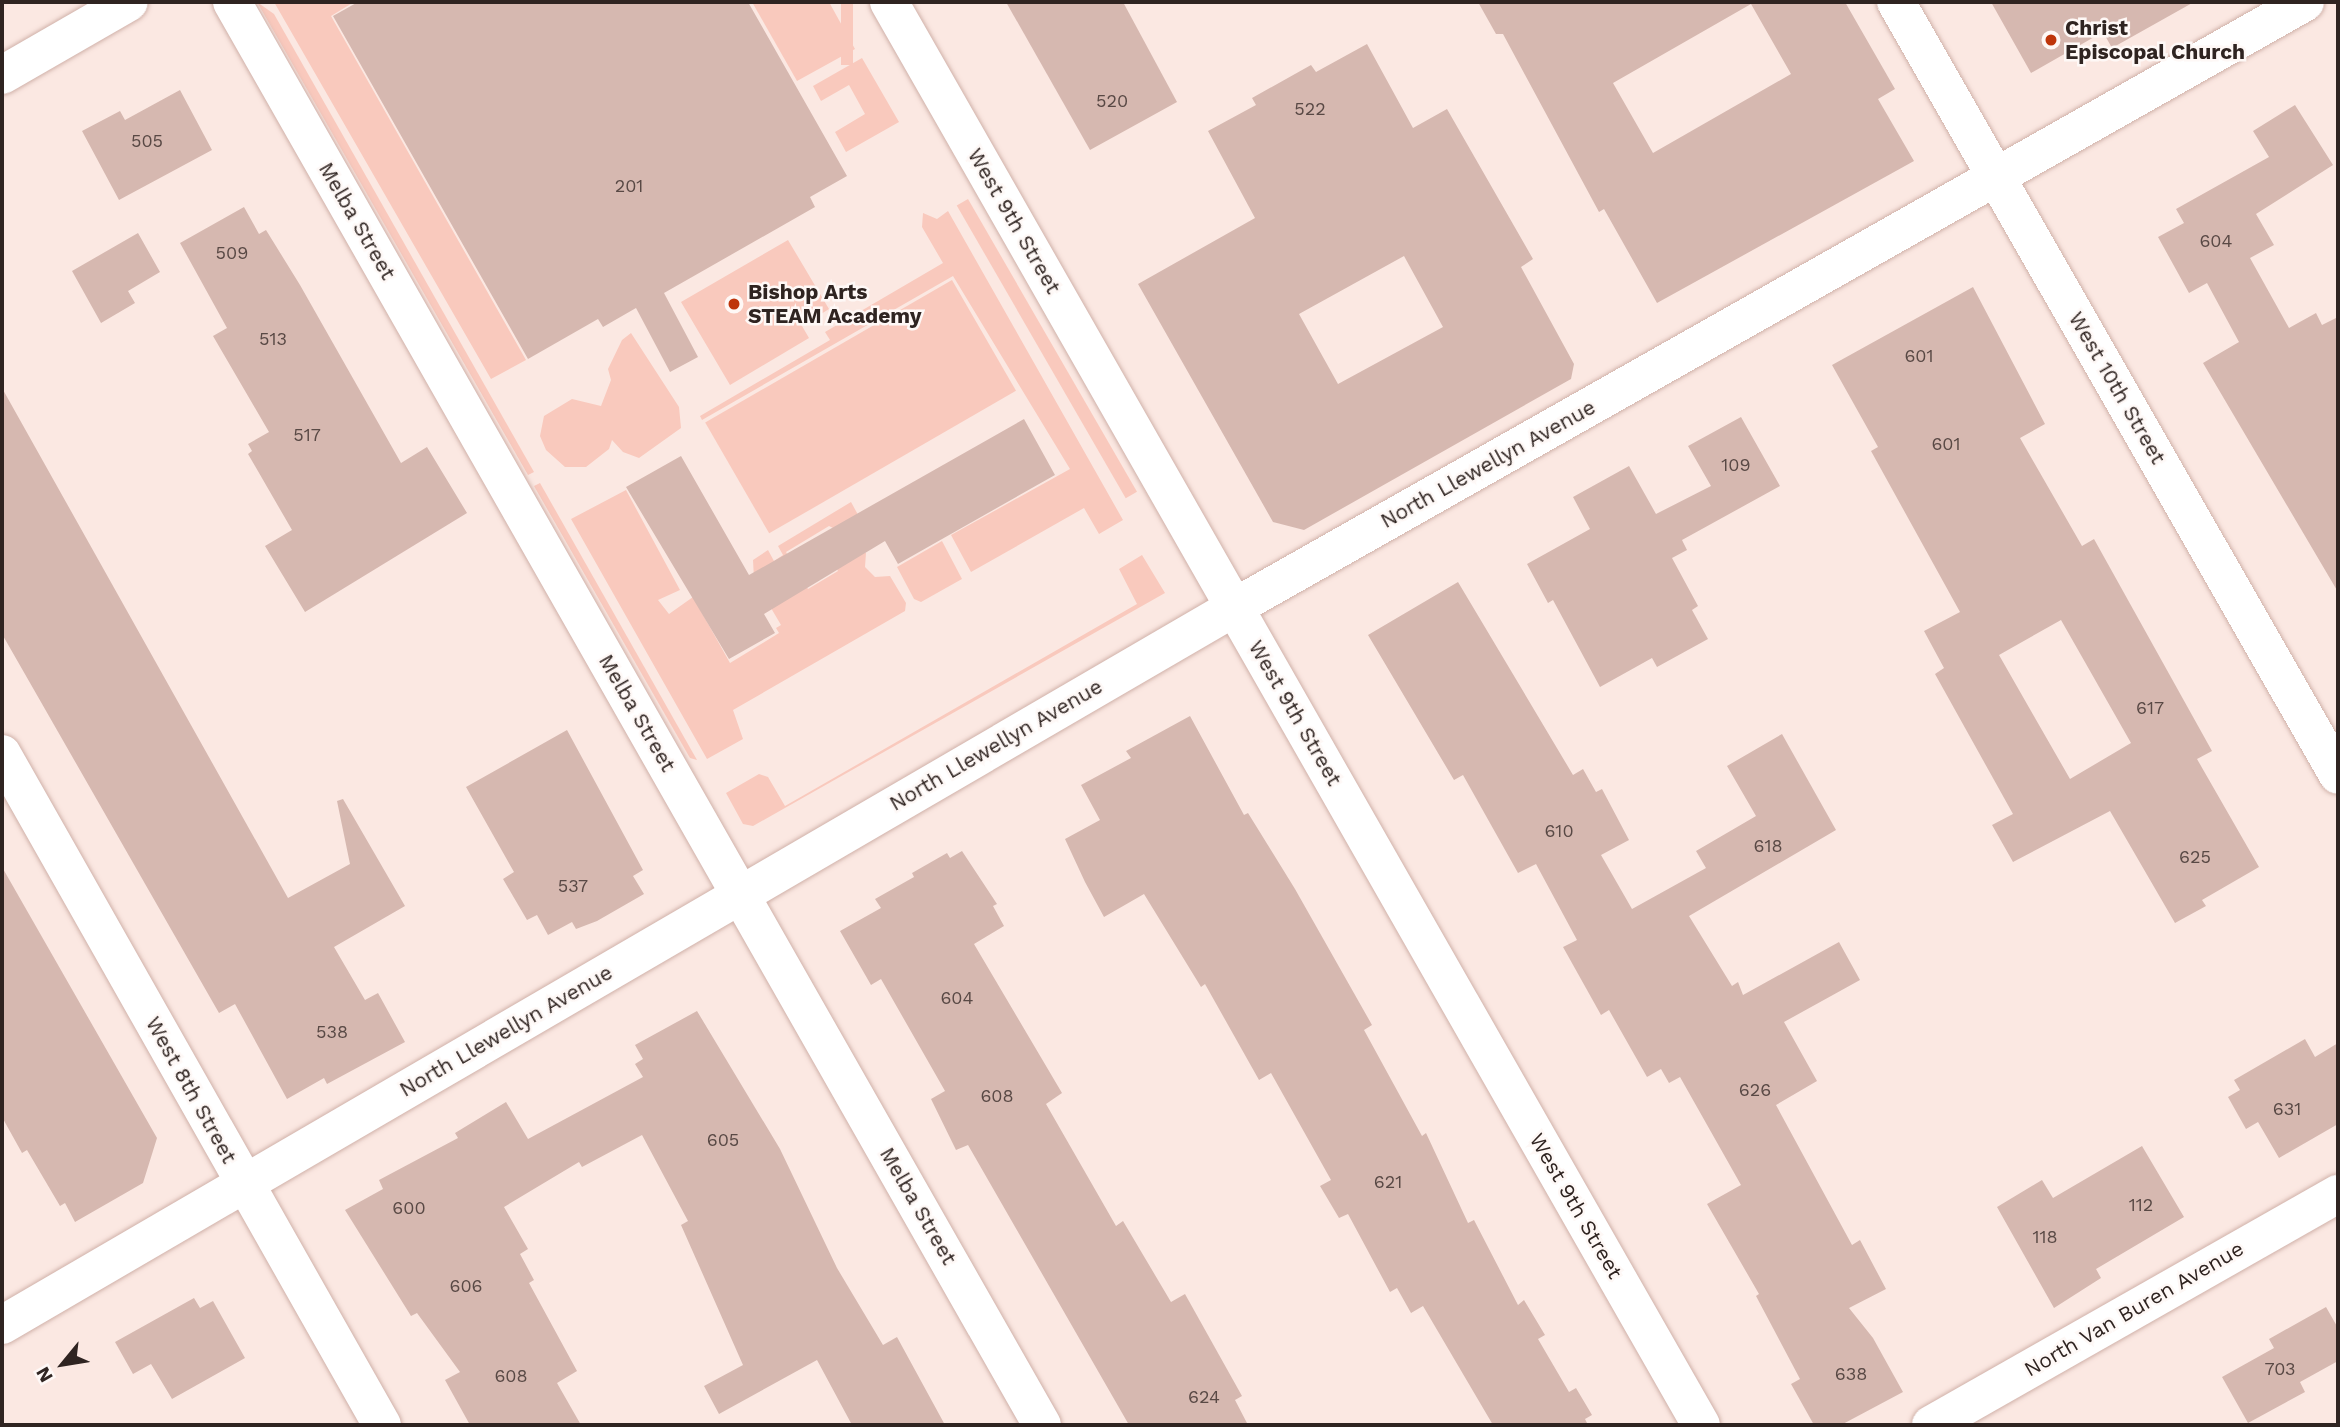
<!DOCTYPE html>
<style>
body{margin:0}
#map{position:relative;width:2340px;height:1427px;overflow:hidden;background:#fbe8e2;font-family:"Work Sans",sans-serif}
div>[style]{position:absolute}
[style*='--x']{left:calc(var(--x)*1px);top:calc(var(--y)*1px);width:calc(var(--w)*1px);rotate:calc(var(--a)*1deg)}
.green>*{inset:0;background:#f9c9bd;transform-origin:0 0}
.building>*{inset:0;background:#d6b8b0}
.roads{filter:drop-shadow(0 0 2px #d0b1a9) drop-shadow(0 0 2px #d0b1a9)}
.minor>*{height:38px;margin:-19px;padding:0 19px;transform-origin:19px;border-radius:19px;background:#fff}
.dots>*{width:19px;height:19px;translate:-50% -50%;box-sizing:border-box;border:4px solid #fef8f6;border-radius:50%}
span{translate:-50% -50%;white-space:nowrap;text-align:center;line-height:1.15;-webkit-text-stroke:5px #fef8f6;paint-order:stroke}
.number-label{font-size:18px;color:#594945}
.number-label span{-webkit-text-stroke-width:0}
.poi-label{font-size:21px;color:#2f2421;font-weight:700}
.left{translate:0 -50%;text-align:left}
.street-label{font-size:21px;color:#2f2421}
.frame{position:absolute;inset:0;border:4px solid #2f2421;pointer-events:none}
.north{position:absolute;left:28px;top:1329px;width:70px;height:70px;-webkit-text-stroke:5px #fef8f6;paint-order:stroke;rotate:240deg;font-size:19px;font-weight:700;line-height:28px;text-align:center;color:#2f2421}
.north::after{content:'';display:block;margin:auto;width:24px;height:32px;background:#2f2421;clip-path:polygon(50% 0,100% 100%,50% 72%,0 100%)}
</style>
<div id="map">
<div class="green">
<div style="clip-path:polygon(257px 2px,274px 14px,534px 472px,528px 475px)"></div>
<div style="clip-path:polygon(274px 2px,354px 2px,331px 16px,526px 360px,491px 379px)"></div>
<div style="clip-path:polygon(752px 2px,829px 2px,855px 49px,797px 81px)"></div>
<div style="left:841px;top:2px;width:12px;height:63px"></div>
<div style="clip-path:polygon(862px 58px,899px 122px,846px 152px,835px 132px,865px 114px,849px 85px,821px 101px,813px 86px)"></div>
<div style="left:968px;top:199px;width:338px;height:13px;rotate:60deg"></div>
<div style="clip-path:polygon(948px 211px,1123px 520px,1099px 534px,1084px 508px,971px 572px,951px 535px,1070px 469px,953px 276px,702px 420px,700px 416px,830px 340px,825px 332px,943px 263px,922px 227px,923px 213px,937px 219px)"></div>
<div style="clip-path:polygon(788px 240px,829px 309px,802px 326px,809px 338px,730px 385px,681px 302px)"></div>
<div style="left:952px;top:280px;width:128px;height:285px;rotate:60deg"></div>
<div style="clip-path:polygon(631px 333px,679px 407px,681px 428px,639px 458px,623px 452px,612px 440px,609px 449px,586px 467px,565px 467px,546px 450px,540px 436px,544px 416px,572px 399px,601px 406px,611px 380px,608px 369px,622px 340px)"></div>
<div style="clip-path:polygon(540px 483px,697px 760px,690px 758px,534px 486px)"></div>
<div style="clip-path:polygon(626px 490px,680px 590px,658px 600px,669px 614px,693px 597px,730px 663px,779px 633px,776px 628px,781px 625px,754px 579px,753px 560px,768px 550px,774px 561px,783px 555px,778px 546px,851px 502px,874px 544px,870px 546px,829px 526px,786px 552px,808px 589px,838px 571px,825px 547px,840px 539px,866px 553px,865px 567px,875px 577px,890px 576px,906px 603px,905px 611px,733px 710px,743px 739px,707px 759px,571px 519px)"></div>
<div style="clip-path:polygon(942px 541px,962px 579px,921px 602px,914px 599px,897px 567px)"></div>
<div style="clip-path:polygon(1142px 555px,1165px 593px,753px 826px,743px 824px,726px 793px,759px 774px,768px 777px,785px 806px,1137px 604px,1119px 569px)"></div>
</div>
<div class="building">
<div style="clip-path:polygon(358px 2px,748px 2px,847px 176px,810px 197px,815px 207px,664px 293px,698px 357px,670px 372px,636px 308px,603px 327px,598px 319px,528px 359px,333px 16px)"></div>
<div style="clip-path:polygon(1006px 2px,1123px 2px,1177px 102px,1090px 150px)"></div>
<div style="clip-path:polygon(evenodd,1478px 2px,1845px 2px,1895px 89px,1878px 99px,1914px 161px,1657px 303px,1604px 209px,1599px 212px,1503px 34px,1496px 34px,1478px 2px,1751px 4px,1791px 74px,1653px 153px,1613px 83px,1751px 4px)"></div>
<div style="clip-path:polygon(1991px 2px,2194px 2px,2112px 48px,2103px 32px,2031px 73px)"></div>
<div style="clip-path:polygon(evenodd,1367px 44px,1413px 128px,1447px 109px,1533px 259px,1521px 267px,1574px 364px,1571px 379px,1304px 530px,1273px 522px,1138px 284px,1255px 218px,1208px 131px,1256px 105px,1252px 98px,1311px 65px,1316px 72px,1367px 44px,1404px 256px,1443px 327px,1338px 384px,1299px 314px,1404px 256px)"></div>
<div style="clip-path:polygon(180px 90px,212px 150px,119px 200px,82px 131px,120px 111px,125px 120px)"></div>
<div style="clip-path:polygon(2295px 105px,2333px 165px,2256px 214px,2274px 245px,2250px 258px,2289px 328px,2316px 313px,2322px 325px,2338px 317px,2338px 592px,2203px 363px,2239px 342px,2207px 283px,2189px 293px,2158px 237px,2184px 223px,2176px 209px,2269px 157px,2253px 131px)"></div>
<div style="clip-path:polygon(244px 207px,259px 234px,266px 230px,300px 285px,401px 463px,427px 447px,467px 513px,305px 612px,265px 546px,292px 530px,248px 454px,252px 451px,248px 444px,269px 432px,213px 336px,227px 328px,180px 243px)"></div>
<div style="clip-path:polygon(138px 233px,160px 272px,128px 291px,135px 303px,101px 323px,72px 271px)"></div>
<div style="clip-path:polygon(evenodd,1973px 287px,2045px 424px,2020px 438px,2082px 546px,2094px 539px,2212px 751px,2197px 759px,2259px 867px,2202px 900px,2206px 906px,2175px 923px,2110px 811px,2013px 862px,1992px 825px,2013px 814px,1935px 674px,1944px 668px,1924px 631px,1960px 612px,1871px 451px,1878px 447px,1832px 365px,1973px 287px,2061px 620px,2131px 743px,2070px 779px,1999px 655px,2061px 620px)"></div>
<div style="clip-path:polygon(2px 388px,288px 898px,350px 864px,337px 801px,343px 799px,405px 906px,334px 947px,365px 1000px,378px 993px,405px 1042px,327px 1084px,324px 1078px,287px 1099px,235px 1004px,219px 1013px,2px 634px)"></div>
<div style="clip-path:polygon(1741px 417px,1780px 486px,1682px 540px,1687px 550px,1672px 558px,1698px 606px,1692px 610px,1708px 639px,1657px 667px,1652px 658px,1600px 687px,1553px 600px,1548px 603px,1527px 564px,1590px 529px,1573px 497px,1629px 466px,1656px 514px,1711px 486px,1688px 446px)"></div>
<div style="clip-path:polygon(1024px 419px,1055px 475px,898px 564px,885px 541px,764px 614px,775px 633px,729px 659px,626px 487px,681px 456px,749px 575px)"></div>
<div style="clip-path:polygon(1458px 582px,1573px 775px,1583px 769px,1596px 792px,1602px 789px,1629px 840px,1601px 855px,1632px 909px,1706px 868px,1696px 851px,1756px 816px,1727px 766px,1782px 734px,1836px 830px,1689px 916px,1732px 986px,1738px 982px,1743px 995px,1839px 942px,1860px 980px,1784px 1022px,1817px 1081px,1776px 1105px,1852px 1245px,1860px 1240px,1886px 1289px,1849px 1308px,1873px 1338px,1903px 1392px,1841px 1425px,1814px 1425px,1791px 1384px,1800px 1379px,1756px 1296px,1759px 1294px,1707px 1204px,1741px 1185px,1680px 1077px,1669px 1083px,1661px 1069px,1647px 1077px,1609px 1010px,1601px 1015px,1563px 947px,1577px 940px,1536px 864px,1518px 873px,1463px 775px,1454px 780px,1368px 635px)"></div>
<div style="clip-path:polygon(1190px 716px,1244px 815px,1248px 813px,1295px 889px,1372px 1025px,1364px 1030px,1422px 1136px,1426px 1133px,1468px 1223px,1474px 1220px,1518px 1305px,1524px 1300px,1545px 1335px,1538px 1339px,1569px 1392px,1576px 1388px,1592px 1415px,1585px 1419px,1588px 1425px,1493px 1425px,1423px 1306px,1411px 1313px,1397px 1288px,1390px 1292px,1348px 1214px,1339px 1218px,1320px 1186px,1331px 1180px,1271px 1073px,1259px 1080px,1205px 984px,1201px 987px,1144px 894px,1104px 917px,1085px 882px,1065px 839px,1100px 820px,1081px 785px,1131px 758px,1126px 751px)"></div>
<div style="clip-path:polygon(567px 730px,643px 870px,633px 876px,644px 894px,597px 921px,576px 929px,572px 922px,548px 935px,537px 915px,527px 920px,503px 879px,514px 872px,466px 787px)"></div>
<div style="clip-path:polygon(962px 851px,997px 904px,993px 906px,1004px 926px,974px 944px,1062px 1093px,1046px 1104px,1116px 1226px,1123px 1221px,1171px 1302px,1185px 1294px,1242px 1396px,1235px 1400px,1248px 1425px,1129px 1425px,968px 1145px,956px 1150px,931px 1099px,945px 1091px,881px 979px,871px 985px,840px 931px,881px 908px,875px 899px,914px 877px,912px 873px,947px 853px,950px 858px)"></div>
<div style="clip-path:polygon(2px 867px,157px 1138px,143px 1183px,75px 1222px,65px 1203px,60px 1206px,27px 1150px,22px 1153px,2px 1117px)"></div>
<div style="clip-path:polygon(697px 1011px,780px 1149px,837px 1268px,883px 1345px,897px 1337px,945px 1425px,852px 1425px,817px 1360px,719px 1414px,704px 1386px,743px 1365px,681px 1225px,688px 1221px,642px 1135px,582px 1167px,579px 1162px,504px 1207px,528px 1249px,520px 1254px,534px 1280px,529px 1283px,577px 1371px,557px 1383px,581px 1425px,470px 1425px,445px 1380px,460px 1372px,417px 1313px,411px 1316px,345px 1210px,383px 1189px,379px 1180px,458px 1138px,455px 1133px,506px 1102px,528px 1139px,643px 1077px,635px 1064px,643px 1059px,635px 1045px)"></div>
<div style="clip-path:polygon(2305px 1039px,2315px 1057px,2338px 1043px,2338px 1124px,2279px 1158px,2258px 1122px,2246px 1129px,2228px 1097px,2240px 1090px,2234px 1080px)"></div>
<div style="clip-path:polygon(2142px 1146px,2184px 1217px,2096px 1269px,2101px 1278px,2054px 1308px,1997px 1207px,2042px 1180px,2053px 1198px)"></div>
<div style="clip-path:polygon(194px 1298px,200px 1308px,213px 1301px,245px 1358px,172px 1399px,151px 1364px,133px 1374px,115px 1342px)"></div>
<div style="clip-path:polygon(2326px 1307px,2338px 1328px,2338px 1361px,2300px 1382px,2305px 1392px,2248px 1423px,2222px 1377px,2274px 1348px,2269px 1339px)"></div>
</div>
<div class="roads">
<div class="minor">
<div style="--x:232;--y:2;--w:1637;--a:60.35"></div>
<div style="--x:889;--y:2;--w:1638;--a:60.29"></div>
<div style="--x:1896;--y:2;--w:890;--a:60.24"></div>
<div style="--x:2;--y:75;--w:146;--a:-29.9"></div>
<div style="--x:2;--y:754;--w:771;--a:60.48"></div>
<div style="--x:2;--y:1325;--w:1427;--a:-30.21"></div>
<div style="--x:1235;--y:607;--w:1229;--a:-29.48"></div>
<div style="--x:1931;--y:1425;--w:468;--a:-29.6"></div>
</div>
</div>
<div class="dots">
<div style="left:2051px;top:40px;background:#be350b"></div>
<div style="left:734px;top:304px;background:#be350b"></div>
</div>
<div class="number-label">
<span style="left:1112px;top:101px">520</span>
<span style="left:1310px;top:109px">522</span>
<span style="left:147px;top:141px">505</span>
<span style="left:629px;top:186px">201</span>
<span style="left:2216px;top:241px">604</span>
<span style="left:232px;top:253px">509</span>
<span style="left:273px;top:339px">513</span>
<span style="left:1919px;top:356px">601</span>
<span style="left:307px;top:435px">517</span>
<span style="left:1946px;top:444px">601</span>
<span style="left:1736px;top:465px">109</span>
<span style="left:2150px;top:708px">617</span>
<span style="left:1559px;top:831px">610</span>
<span style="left:1768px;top:846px">618</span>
<span style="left:2195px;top:857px">625</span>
<span style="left:573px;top:886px">537</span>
<span style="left:957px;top:998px">604</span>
<span style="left:332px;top:1032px">538</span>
<span style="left:1755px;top:1090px">626</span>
<span style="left:997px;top:1096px">608</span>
<span style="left:2287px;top:1109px">631</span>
<span style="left:723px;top:1140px">605</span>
<span style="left:1388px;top:1182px">621</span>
<span style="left:2141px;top:1205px">112</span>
<span style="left:409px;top:1208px">600</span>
<span style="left:2045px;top:1237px">118</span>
<span style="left:466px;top:1286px">606</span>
<span style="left:2280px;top:1369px">703</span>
<span style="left:1851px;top:1374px">638</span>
<span style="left:511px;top:1376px">608</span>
<span style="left:1204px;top:1397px">624</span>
</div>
<div class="poi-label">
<span class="left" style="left:2065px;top:40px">Christ<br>Episcopal Church</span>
<span class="left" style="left:748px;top:304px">Bishop Arts<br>STEAM Academy</span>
</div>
<div class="street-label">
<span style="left:357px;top:221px;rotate:60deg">Melba Street</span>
<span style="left:1014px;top:221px;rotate:60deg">West 9th Street</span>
<span style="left:2117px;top:388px;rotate:60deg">West 10th Street</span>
<span style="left:1488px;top:464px;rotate:-29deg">North Llewellyn Avenue</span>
<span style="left:637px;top:713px;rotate:60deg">Melba Street</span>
<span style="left:1295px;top:713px;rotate:60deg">West 9th Street</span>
<span style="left:996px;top:745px;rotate:-30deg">North Llewellyn Avenue</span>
<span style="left:506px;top:1031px;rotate:-30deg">North Llewellyn Avenue</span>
<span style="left:191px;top:1090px;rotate:61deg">West 8th Street</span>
<span style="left:918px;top:1206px;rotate:60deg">Melba Street</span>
<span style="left:1576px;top:1206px;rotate:60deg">West 9th Street</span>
<span style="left:2134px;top:1309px;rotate:-30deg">North Van Buren Avenue</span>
</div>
<div class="frame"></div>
<div class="north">N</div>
</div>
